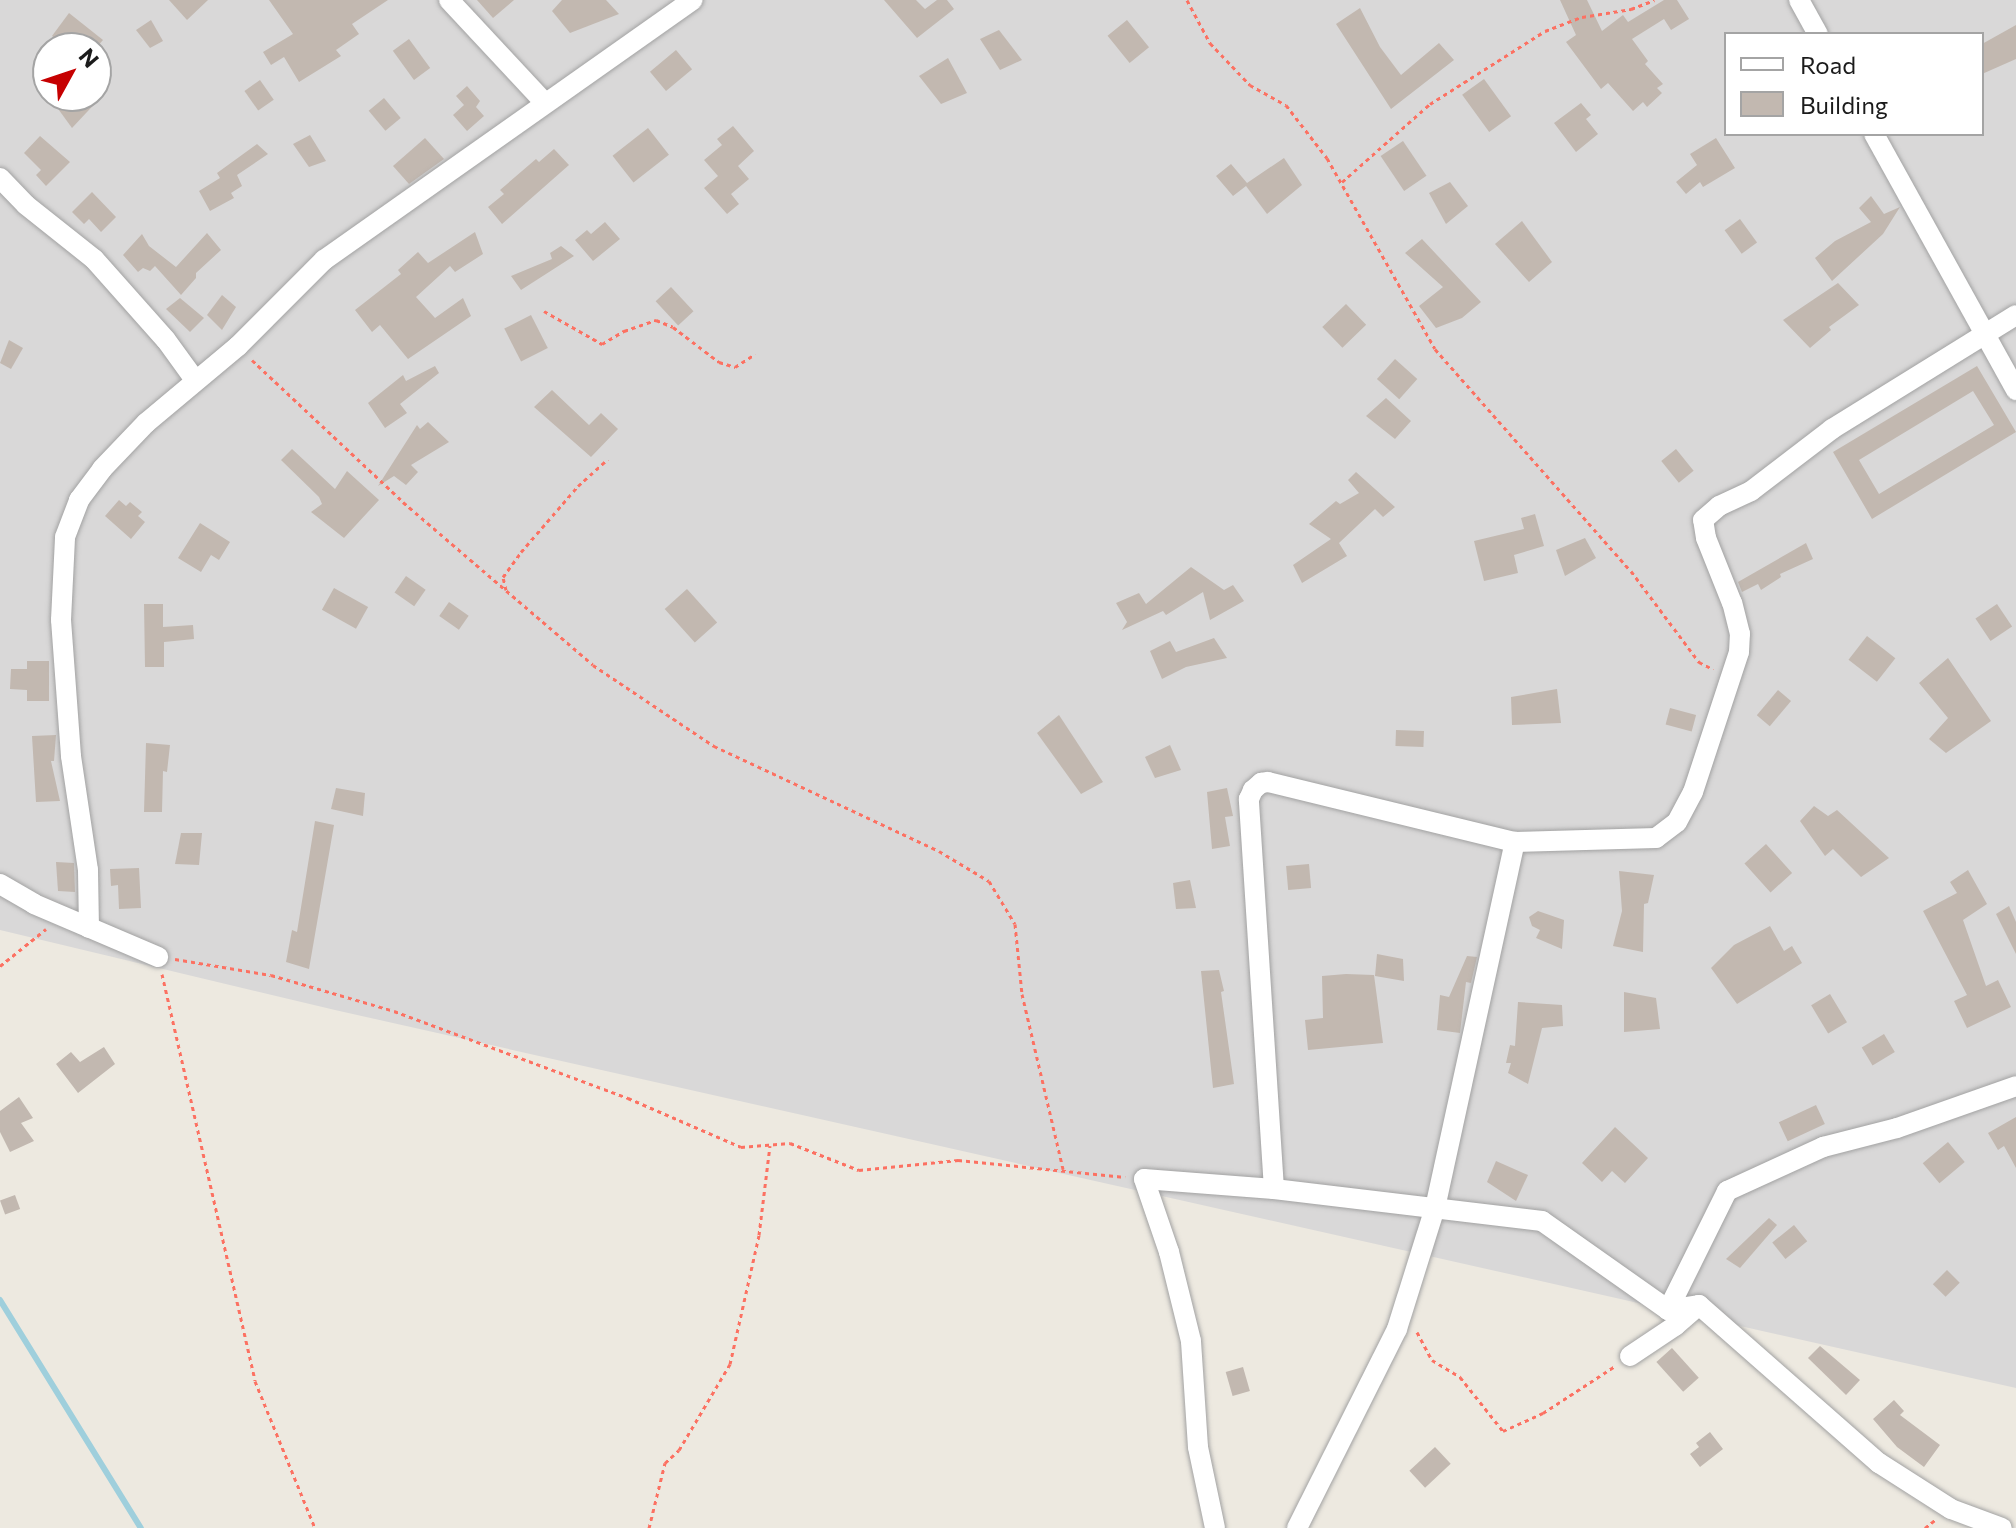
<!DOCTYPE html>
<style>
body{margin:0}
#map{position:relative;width:2016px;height:1528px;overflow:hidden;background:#ede9e0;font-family:Commissioner,sans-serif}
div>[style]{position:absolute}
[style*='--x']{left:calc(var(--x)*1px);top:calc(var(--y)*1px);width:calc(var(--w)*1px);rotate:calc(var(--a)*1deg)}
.residential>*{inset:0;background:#d9d8d8}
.stream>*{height:6px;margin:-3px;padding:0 3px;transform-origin:3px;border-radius:3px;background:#9fcfdc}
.building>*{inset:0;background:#c2b8b0;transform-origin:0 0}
.path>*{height:3px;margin-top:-1.5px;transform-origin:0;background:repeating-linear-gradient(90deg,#fc7162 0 4px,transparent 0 8px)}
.roads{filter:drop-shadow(0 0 2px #a2a2a2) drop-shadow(0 0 2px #a2a2a2)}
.minor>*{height:20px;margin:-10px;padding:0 10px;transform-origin:10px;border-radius:10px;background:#fff}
span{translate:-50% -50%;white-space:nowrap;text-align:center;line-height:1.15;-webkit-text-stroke:7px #fff;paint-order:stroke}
.legend{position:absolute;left:1724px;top:32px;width:260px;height:104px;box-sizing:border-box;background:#fff;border:2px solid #a4a4a4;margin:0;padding:10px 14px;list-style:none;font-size:24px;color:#1b1b1b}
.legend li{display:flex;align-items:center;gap:16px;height:40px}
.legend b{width:40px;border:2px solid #a4a4a4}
.north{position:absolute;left:32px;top:32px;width:80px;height:80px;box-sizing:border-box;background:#fff;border:2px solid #a4a4a4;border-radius:50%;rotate:50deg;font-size:22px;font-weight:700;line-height:32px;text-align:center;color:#1b1b1b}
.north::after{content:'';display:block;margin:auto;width:28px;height:36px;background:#c60001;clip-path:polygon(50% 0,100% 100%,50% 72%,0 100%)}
</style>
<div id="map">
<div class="residential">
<div style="clip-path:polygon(evenodd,0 0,2016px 0,2016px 1388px,335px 1010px,0 930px,0 0,1726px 34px,1982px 34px,1982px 134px,1726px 134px,1726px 34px,0 0,48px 48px,96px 48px,96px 96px,48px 96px,48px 48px)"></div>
</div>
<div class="stream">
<div style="--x:0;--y:1300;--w:268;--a:58.3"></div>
</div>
<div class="building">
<div style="clip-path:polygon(169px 0,208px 0,187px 20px)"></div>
<div style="clip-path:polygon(269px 0,388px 0,352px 24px,359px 34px,336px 50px,341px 56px,299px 82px,284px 57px,271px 65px,263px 52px,293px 34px)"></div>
<div style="clip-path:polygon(477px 0,514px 0,493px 18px)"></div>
<div style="clip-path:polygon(562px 0,606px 0,619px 14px,570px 33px,552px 11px)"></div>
<div style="clip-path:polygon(884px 0,916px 0,925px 9px,937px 0,947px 0,954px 9px,917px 38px)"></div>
<div style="clip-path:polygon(1560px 0,1587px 0,1602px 31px,1623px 15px,1628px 22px,1664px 0,1677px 0,1689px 19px,1671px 30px,1664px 19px,1632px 39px,1648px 61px,1645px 64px,1663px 84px,1657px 88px,1662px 93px,1647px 107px,1643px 102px,1633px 111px,1608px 83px,1601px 89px,1566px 42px,1576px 35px)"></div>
<div style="clip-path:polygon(1360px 8px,1380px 47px,1401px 75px,1439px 43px,1454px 60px,1391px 109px,1336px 24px)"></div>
<div style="clip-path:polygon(69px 13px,103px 40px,96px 48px,68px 48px,52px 36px)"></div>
<div style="clip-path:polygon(151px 20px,163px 41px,150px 48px,136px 30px)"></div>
<div style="left:1127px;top:20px;width:35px;height:25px;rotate:51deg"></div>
<div style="clip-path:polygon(2016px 25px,2016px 59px,1982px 74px,1982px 44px)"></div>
<div style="clip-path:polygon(999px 30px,1022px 60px,1000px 70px,980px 39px)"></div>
<div style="left:409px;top:39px;width:36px;height:20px;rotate:54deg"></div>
<div style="left:676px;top:50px;width:25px;height:34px;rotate:50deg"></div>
<div style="clip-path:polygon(948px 58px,967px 93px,941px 104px,919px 76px)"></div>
<div style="left:1484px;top:79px;width:46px;height:27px;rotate:54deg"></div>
<div style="left:260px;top:80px;width:24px;height:19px;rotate:55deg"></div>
<div style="clip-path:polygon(467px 86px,480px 101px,476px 107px,484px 116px,467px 131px,453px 115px,464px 105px,456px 96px)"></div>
<div style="clip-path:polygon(66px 96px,102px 96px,72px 128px,56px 106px)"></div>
<div style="left:384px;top:98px;width:26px;height:20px;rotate:50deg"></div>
<div style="clip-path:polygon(1581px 103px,1591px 115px,1586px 119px,1598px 134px,1576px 152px,1554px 123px)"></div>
<div style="clip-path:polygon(733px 126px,754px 151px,738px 166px,749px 179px,731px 194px,739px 204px,727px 214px,704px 188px,718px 176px,704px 160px,722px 145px,717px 139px)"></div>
<div style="left:648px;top:128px;width:34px;height:45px;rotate:52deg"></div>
<div style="clip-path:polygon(310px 135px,326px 161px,309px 167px,293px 144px)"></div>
<div style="clip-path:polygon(40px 136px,70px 162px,46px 186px,36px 175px,41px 170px,24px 153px)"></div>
<div style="clip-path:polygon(425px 138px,444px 159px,409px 184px,393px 166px)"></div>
<div style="clip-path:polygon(1716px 138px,1735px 168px,1703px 187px,1700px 182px,1686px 194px,1676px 182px,1697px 165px,1690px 154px)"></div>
<div style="left:1403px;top:141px;width:42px;height:27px;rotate:56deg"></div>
<div style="clip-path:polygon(257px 144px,268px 154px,237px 175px,242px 186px,231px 193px,234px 198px,210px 211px,199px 191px,220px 178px,217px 173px)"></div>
<div style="clip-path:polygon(554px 149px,569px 165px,502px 224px,488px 207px,504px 194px,500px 190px,536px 159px,539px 162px)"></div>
<div style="clip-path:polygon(1284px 158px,1302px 185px,1267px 214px,1246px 186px,1233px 196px,1216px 176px,1231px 164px,1247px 183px)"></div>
<div style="clip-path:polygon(1450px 182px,1468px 206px,1446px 224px,1429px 193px)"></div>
<div style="clip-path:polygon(92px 192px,116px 217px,101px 232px,89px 219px,84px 224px,72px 212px)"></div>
<div style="clip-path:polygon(1871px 196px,1884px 214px,1900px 207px,1883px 234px,1832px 281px,1815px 258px,1835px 241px,1871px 222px,1859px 208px)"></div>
<div style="left:1740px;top:219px;width:29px;height:19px;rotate:54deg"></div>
<div style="clip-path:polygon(1522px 221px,1552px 262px,1529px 282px,1495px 244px)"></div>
<div style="clip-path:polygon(605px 222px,620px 239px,593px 261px,575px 240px,587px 230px,591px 234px)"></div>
<div style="clip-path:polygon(475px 232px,483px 254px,455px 272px,450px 266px,416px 297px,435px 318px,463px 298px,471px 316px,408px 359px,380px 325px,372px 332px,355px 310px,401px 274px,398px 270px,418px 252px,428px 263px)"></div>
<div style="clip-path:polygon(207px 233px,221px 250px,196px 273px,196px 278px,181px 295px,155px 266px,150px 271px,143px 268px,138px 272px,123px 255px,142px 234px,149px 246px,176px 267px)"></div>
<div style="clip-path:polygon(1422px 239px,1481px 302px,1462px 318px,1436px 328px,1419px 306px,1443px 287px,1405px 253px)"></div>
<div style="clip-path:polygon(561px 246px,574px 256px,521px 290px,511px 276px,552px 259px,550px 253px)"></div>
<div style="clip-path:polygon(1838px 283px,1859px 305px,1829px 327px,1831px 330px,1810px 348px,1783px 320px)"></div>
<div style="left:671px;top:287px;width:33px;height:21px;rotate:47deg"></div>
<div style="clip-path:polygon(222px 295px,236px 307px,222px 330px,207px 315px)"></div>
<div style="clip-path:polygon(180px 298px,204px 318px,190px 332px,166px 309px)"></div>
<div style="left:1346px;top:304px;width:29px;height:33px;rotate:46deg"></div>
<div style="left:531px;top:315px;width:37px;height:30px;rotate:63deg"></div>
<div style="clip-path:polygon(9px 340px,23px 348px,11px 369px,0 363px)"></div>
<div style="left:1395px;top:359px;width:30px;height:27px;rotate:42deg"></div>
<div style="clip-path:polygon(435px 366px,439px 373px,400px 404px,407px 413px,385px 428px,368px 403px,403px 375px,406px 381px)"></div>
<div style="clip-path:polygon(evenodd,1977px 366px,2016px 432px,1872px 519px,1833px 452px,1977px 366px,1973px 391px,1994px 425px,1879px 494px,1859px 460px,1973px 391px)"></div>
<div style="clip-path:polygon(552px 390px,589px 425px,601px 413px,618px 429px,591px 457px,534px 407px)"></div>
<div style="clip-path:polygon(1386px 398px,1411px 421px,1395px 439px,1366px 416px)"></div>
<div style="clip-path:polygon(428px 422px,449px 442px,411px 465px,418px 472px,406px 485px,394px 476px,378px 486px,417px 425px,420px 429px)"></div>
<div style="clip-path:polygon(292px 449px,335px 489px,347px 471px,379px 500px,344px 538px,311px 512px,322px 504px,319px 497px,281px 460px)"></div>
<div style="left:1676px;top:449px;width:28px;height:19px;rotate:51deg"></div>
<div style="clip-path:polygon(1356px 472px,1395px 507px,1383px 517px,1375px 509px,1339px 543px,1347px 556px,1302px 583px,1293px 565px,1331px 539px,1309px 524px,1336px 501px,1340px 504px,1359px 493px,1348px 480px)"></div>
<div style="clip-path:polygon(119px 500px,126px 506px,130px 502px,142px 512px,138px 516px,145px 522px,131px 539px,105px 516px)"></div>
<div style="clip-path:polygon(1535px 514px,1544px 546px,1514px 555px,1518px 573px,1484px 581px,1474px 541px,1524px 529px,1521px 518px)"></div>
<div style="clip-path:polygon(200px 523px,230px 542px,219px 560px,211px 555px,201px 572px,178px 558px)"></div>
<div style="clip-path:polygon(1585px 538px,1596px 558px,1565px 576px,1556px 550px)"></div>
<div style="clip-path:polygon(1806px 543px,1813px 559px,1780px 574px,1781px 577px,1761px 590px,1758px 584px,1742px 592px,1738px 582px)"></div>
<div style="clip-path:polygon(1191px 567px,1224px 590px,1233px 585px,1244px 601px,1210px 620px,1203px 592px,1166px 615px,1163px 611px,1122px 630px,1127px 622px,1116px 603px,1139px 593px,1146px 604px)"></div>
<div style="left:406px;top:576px;width:24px;height:20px;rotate:35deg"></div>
<div style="left:334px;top:588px;width:39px;height:25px;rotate:29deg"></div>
<div style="left:687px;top:589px;width:45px;height:30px;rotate:48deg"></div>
<div style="left:449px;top:602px;width:24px;height:17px;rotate:35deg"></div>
<div style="clip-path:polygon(144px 604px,163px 604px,163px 627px,193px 625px,194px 639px,164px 642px,164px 667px,145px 667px)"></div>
<div style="left:1997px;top:604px;width:27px;height:26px;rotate:56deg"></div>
<div style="left:1867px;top:636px;width:36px;height:30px;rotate:38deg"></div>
<div style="clip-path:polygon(1214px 638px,1227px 658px,1186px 667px,1162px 679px,1150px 651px,1170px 641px,1176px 652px)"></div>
<div style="clip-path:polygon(1948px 658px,1991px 721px,1946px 753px,1929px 739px,1948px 718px,1919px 683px)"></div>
<div style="clip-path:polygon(27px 661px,49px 661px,49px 701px,27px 701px,27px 690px,10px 689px,11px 669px,27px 669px)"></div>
<div style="clip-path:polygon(1557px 689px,1561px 723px,1512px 725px,1511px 697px)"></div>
<div style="left:1778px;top:690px;width:17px;height:33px;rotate:40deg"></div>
<div style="left:1670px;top:708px;width:27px;height:17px;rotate:15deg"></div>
<div style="clip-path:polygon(1059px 715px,1103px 782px,1081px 794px,1037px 733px)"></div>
<div style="left:1396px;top:730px;width:28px;height:16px;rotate:2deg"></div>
<div style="clip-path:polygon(56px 735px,54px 761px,51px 761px,60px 801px,36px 802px,32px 736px)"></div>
<div style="clip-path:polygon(146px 743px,170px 745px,167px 772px,163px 771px,162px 812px,144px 812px)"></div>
<div style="clip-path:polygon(1170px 745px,1181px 770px,1155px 778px,1145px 757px)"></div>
<div style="clip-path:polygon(336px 788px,365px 793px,363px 816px,331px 809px)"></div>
<div style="clip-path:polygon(1227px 788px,1233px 816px,1225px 817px,1230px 846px,1212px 849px,1207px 792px)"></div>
<div style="clip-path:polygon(1814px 806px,1828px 816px,1837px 810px,1889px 858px,1861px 877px,1833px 849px,1825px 856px,1800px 821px)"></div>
<div style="clip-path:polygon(315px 821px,334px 825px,309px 969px,286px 962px,292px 930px,297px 932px)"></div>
<div style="clip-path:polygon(181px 833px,202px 833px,199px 865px,175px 864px)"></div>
<div style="left:1766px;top:844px;width:39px;height:29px;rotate:48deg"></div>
<div style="clip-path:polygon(56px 862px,74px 863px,75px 892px,58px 891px)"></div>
<div style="left:1309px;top:864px;width:24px;height:23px;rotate:85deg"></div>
<div style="clip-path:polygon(139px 868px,141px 908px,119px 909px,118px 885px,111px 886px,110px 869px)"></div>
<div style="clip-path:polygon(1968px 870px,1987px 904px,1963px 920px,1986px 986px,1998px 980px,2011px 1007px,1967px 1028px,1954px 1001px,1967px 995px,1923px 911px,1957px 893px,1950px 882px)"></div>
<div style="clip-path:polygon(1619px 871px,1654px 875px,1648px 903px,1644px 904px,1643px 952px,1613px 946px,1622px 911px)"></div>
<div style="clip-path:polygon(1190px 880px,1196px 908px,1176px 909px,1173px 883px)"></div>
<div style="clip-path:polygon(2009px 906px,2016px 922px,2016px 954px,1996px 914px)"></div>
<div style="clip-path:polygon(1538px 911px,1564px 920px,1562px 949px,1536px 938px,1540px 930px,1532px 926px,1529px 917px)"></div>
<div style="clip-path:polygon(1770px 926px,1784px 951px,1792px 946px,1802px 963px,1737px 1004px,1711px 968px,1734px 945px)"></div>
<div style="clip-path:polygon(1377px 954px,1403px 959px,1404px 981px,1375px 976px)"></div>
<div style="clip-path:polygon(1467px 956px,1477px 957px,1471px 983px,1466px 982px,1460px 1033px,1437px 1030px,1440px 995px,1449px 997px)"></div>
<div style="clip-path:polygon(1219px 970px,1224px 991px,1221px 992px,1234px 1084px,1213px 1088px,1201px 971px)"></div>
<div style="clip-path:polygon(1346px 974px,1374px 975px,1383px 1043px,1308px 1050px,1305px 1020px,1323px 1018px,1322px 976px)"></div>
<div style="clip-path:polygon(1624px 992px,1656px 998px,1660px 1029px,1624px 1032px)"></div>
<div style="left:1830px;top:994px;width:33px;height:22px;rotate:59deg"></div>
<div style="clip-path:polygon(1518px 1002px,1562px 1005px,1563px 1026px,1542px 1028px,1528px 1084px,1508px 1073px,1511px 1063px,1506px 1063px,1510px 1045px,1515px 1046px)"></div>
<div style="left:1884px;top:1034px;width:21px;height:26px;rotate:59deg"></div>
<div style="clip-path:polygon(104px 1047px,115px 1064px,78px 1093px,56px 1064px,71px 1052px,80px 1062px)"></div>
<div style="clip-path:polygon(19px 1097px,33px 1118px,21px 1123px,34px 1141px,10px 1152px,0 1132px,0 1111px)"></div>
<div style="left:1816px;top:1105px;width:21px;height:41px;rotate:65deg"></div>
<div style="clip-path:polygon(2016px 1117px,2016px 1168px,2004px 1146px,1998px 1150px,1988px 1133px)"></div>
<div style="clip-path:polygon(1615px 1127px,1648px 1158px,1625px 1183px,1612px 1171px,1602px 1182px,1582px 1163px)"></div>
<div style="left:1948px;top:1142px;width:26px;height:33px;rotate:50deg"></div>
<div style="clip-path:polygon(1496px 1161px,1528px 1175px,1516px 1201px,1487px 1182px)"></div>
<div style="left:15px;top:1195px;width:15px;height:16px;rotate:70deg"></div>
<div style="clip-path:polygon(1769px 1218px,1777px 1225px,1740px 1268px,1726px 1259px)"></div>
<div style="left:1794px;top:1225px;width:21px;height:28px;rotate:51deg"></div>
<div style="left:1947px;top:1270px;width:18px;height:20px;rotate:45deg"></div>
<div style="clip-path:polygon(1820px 1346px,1860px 1380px,1846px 1395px,1808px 1358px)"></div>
<div style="left:1672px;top:1348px;width:40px;height:21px;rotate:48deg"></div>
<div style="left:1243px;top:1367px;width:25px;height:18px;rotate:74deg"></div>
<div style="clip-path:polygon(1894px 1400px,1904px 1411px,1900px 1415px,1940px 1445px,1924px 1467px,1897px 1447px,1873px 1419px)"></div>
<div style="clip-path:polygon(1710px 1432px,1723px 1449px,1700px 1467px,1690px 1454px,1699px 1447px,1696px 1443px)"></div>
<div style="left:1435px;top:1447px;width:23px;height:35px;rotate:47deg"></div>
</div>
<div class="path">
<div style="--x:1187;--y:0;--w:49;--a:61.9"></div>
<div style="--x:1210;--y:43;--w:58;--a:46.4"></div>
<div style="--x:1250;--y:85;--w:41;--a:29.1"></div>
<div style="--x:1286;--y:105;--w:67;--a:52.3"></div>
<div style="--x:1327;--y:158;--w:219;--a:60.5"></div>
<div style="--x:1435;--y:349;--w:296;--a:48.6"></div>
<div style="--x:1631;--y:571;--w:114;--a:53.2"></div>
<div style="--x:1699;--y:662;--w:16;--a:27"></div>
<div style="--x:1342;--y:182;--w:118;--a:-41.6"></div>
<div style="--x:1430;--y:104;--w:136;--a:-32.4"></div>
<div style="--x:1545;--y:31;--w:40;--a:-21"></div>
<div style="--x:1582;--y:17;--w:50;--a:-9.3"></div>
<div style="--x:1631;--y:9;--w:25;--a:-21"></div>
<div style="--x:544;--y:311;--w:67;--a:29.6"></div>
<div style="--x:602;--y:344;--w:26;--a:-31"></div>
<div style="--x:624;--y:331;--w:34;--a:-19"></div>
<div style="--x:656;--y:320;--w:18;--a:22"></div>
<div style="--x:673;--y:327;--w:58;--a:37.3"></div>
<div style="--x:719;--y:362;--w:17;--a:17"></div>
<div style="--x:735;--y:367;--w:24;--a:-33"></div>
<div style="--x:252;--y:360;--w:207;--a:43.2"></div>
<div style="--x:403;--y:502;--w:250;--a:40.6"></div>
<div style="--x:593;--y:665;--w:146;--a:33.8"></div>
<div style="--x:714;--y:746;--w:248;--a:25"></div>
<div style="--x:939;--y:851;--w:58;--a:31"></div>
<div style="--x:989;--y:881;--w:50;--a:58.8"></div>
<div style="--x:1015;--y:924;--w:70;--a:84.3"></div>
<div style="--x:1022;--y:994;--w:180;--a:76.8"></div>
<div style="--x:506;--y:590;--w:13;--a:-103"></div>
<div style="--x:503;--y:577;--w:31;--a:-54"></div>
<div style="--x:521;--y:552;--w:87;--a:-49.2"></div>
<div style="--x:578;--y:486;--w:40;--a:-42"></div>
<div style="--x:175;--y:959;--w:97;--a:9.5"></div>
<div style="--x:271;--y:975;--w:128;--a:16.3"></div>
<div style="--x:394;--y:1011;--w:250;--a:20.4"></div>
<div style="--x:628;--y:1098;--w:123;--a:23.4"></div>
<div style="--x:741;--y:1147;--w:49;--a:-4.7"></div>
<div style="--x:790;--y:1143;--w:74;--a:21.4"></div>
<div style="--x:859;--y:1170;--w:100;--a:-5.8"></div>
<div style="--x:958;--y:1160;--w:168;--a:5.8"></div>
<div style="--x:0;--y:966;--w:59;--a:-38.8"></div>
<div style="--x:162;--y:974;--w:417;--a:77.1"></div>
<div style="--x:255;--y:1381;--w:159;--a:67.8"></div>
<div style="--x:1417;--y:1332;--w:32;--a:62"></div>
<div style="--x:1432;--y:1360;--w:33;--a:31"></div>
<div style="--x:1460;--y:1377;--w:69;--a:51.5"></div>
<div style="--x:1503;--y:1431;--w:44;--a:-24.2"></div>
<div style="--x:1543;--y:1413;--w:86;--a:-33.1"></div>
<div style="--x:649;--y:1528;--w:67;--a:-76.2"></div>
<div style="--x:665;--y:1463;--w:19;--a:-43"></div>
<div style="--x:679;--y:1450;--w:100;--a:-59.3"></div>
<div style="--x:730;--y:1364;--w:132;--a:-77.3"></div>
<div style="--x:759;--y:1235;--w:90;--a:-83"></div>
<div style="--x:1925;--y:1528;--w:13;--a:-39"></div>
</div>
<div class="roads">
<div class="minor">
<div style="--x:449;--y:0;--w:139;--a:47"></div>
<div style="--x:1799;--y:0;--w:39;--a:61"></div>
<div style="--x:1874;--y:134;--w:293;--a:61"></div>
<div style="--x:0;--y:178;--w:37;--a:46"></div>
<div style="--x:26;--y:205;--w:87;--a:38.5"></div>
<div style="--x:94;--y:259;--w:108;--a:48.4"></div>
<div style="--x:166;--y:340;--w:49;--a:54.1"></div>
<div style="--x:0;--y:884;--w:39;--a:30"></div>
<div style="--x:34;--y:904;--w:135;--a:23.1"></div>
<div style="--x:89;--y:928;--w:58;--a:-91"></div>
<div style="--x:88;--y:870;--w:115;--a:-98.5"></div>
<div style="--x:71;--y:756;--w:136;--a:-94.2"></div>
<div style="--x:61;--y:620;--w:83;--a:-87.2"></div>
<div style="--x:65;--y:537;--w:40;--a:-69"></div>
<div style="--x:79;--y:500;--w:39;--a:-53"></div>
<div style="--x:102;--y:469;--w:64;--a:-46.3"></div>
<div style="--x:146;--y:423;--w:120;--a:-39.9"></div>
<div style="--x:238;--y:346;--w:122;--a:-45"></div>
<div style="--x:324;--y:260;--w:451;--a:-35.2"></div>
<div style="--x:1274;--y:1189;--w:391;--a:-93.7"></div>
<div style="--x:1249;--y:799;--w:10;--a:-66"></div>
<div style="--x:1253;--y:790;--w:11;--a:-41"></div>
<div style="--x:1261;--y:783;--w:7;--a:-8"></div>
<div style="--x:1268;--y:782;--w:254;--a:13.7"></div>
<div style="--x:1668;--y:1310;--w:31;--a:-9"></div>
<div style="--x:1699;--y:1305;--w:240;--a:41.3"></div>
<div style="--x:1879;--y:1463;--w:85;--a:32.6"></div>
<div style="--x:1951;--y:1509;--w:54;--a:20.4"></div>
<div style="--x:1630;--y:1356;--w:54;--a:-33.7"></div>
<div style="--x:1675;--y:1326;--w:32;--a:-41"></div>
<div style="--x:1215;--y:1528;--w:83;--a:-101.9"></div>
<div style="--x:1198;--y:1447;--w:106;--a:-93.8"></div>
<div style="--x:1191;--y:1341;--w:92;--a:-103.9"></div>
<div style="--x:1169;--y:1252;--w:77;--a:-108.9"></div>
<div style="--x:1144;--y:1179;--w:130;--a:4.4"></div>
<div style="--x:1274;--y:1189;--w:270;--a:6.8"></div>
<div style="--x:1542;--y:1221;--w:154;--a:35.2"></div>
<div style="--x:1668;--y:1310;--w:133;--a:-63.6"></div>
<div style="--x:1727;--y:1191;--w:106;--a:-24.6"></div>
<div style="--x:1823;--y:1147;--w:76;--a:-14.4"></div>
<div style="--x:1897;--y:1128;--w:126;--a:-19.4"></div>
<div style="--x:1297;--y:1528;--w:223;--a:-63.3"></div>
<div style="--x:1397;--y:1329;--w:127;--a:-72.6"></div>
<div style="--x:1435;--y:1208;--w:375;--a:-77.7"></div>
<div style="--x:1515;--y:842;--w:141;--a:-1.6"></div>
<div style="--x:1656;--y:838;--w:26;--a:-37"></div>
<div style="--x:1677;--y:822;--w:34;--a:-62"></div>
<div style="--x:1693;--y:792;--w:147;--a:-71.8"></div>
<div style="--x:1739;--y:652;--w:18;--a:-87"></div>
<div style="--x:1740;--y:634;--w:32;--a:-104"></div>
<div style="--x:1732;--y:603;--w:70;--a:-111.8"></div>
<div style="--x:1706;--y:538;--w:18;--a:-99"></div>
<div style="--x:1703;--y:520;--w:21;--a:-41"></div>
<div style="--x:1719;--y:506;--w:35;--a:-25"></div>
<div style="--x:1751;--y:491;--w:102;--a:-37.4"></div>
<div style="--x:1832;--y:429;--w:216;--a:-31.8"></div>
</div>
</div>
<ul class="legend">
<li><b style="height:10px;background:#fff"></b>Road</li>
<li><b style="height:22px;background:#c2b8b0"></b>Building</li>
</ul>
<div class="north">N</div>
</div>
